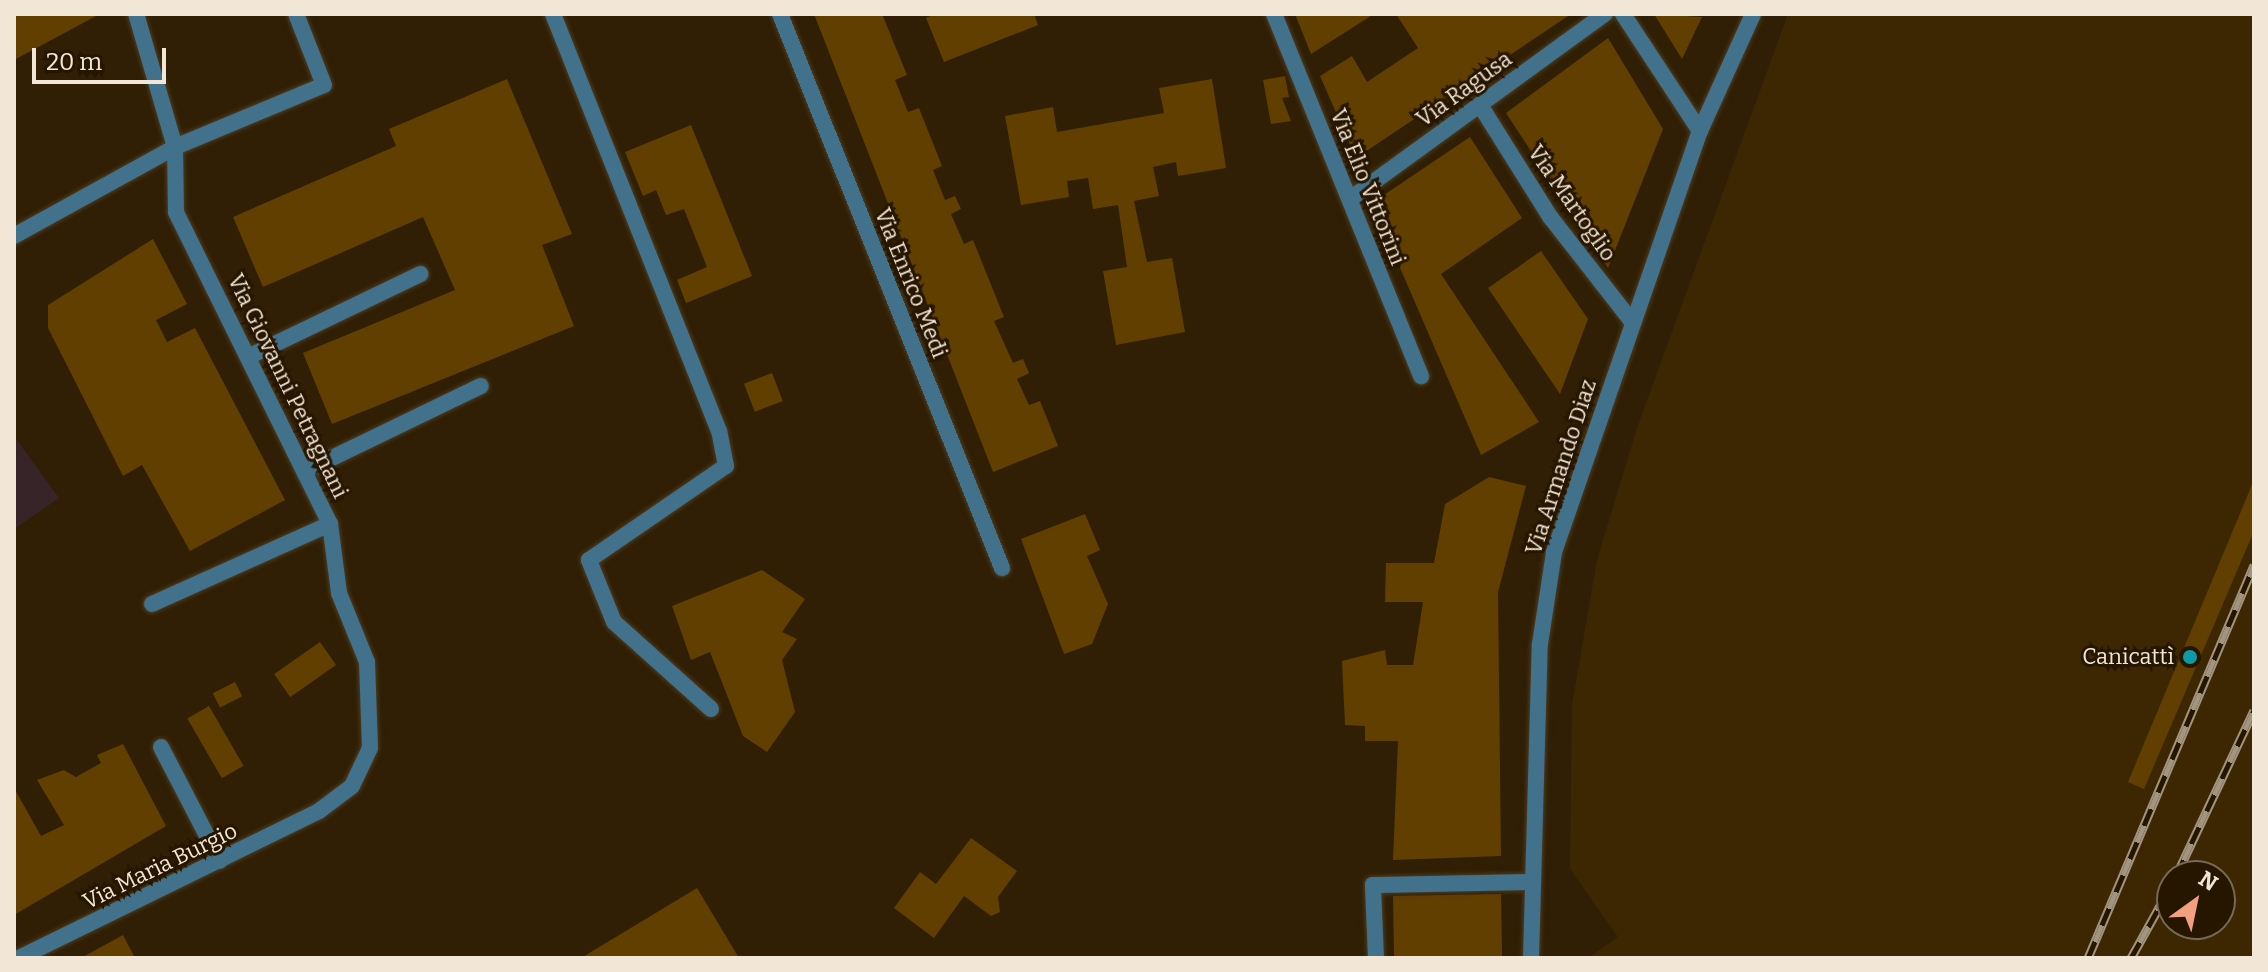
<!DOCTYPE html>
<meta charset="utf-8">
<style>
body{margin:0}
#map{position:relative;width:2268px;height:972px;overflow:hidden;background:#301f04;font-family:Bitter,serif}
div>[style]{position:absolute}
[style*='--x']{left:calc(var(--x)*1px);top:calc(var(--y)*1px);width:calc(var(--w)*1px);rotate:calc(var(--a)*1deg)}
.commercial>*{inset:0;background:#372428}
.built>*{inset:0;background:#3d2703}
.building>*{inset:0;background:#613f00;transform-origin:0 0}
.roads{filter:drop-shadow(0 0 2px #4b3b21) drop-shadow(0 0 2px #4b3b21)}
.service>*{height:16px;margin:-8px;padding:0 8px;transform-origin:8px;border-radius:8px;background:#42718b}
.minor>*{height:16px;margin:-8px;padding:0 8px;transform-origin:8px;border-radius:8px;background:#42718b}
.rail>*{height:9px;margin-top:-4.5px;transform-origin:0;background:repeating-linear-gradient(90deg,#261600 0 18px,#a2947f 0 36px);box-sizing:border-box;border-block:2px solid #a2947f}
.dots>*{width:22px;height:22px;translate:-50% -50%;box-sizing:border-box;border:4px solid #261600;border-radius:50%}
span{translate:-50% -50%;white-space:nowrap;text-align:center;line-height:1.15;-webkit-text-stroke:6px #261600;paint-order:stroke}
.street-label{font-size:22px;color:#f2e6d6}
.poi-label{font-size:22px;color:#f2e6d6}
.right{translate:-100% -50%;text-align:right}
.frame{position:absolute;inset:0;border:16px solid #f2e6d6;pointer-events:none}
.north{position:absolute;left:2156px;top:860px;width:80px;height:80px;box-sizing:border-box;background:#261600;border:2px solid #786956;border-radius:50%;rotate:33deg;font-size:22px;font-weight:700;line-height:32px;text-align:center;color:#f2e6d6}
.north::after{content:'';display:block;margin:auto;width:28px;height:36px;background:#f2a080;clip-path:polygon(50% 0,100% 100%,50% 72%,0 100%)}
.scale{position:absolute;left:32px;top:48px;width:134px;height:36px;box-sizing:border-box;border:4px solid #f2e6d6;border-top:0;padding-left:10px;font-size:24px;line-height:28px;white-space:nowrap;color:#f2e6d6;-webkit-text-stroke:6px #261600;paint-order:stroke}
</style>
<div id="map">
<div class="commercial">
<div style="clip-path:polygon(14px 436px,59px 498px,14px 529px)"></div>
</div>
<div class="built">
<div style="clip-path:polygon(evenodd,1788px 14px,2254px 14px,2254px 958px,1588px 958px,1618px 937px,1570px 869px,1572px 705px,1597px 560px,1637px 428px,1788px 14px,2172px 876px,2220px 876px,2220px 924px,2172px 924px,2172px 876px)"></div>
</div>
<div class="building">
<div style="clip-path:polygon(14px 14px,95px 14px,96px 16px,14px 60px)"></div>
<div style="clip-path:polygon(814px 14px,882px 14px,907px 75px,895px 80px,908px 112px,919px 108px,942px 166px,933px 170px,945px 200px,955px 196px,961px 209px,951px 214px,964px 244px,973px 240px,1004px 317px,994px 321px,1013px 363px,1023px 359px,1029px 373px,1017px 379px,1029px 405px,1040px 401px,1058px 446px,993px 472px)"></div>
<div style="clip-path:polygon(935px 14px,1034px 14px,1038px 25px,944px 62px,926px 18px)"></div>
<div style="clip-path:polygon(1295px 14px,1374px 14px,1311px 54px)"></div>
<div style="clip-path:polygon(1396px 14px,1571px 14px,1356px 158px,1320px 76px,1352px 56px,1367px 82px,1418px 48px)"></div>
<div style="clip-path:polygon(1654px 14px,1702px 17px,1682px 59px)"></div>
<div style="clip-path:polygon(1608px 38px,1663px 129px,1608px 268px,1506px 113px)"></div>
<div style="clip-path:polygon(1285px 76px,1289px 97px,1282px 98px,1291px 121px,1271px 124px,1263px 80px)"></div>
<div style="clip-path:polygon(507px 79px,572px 234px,542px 245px,574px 326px,332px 424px,303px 353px,455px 290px,423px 217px,263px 287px,233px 217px,396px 146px,389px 129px)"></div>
<div style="clip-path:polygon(1212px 79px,1226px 168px,1178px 176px,1176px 162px,1153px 167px,1159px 196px,1134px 201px,1147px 262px,1172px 258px,1185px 332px,1116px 345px,1103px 271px,1127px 267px,1118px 205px,1093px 209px,1088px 178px,1067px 181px,1069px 197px,1021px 205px,1005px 116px,1053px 107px,1057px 132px,1164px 113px,1159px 88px)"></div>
<div style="clip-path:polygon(691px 125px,752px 276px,686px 303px,677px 280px,707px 267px,684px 209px,666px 215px,656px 190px,643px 196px,625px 152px)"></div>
<div style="clip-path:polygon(1470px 137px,1522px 218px,1441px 274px,1539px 422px,1481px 455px,1372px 203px)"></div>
<div style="clip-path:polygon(153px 239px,187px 304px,156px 320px,167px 342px,195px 328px,285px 500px,190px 551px,142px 465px,123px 476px,48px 328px,48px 305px)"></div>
<div style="clip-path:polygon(1541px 251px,1588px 319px,1560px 394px,1488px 288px)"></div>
<div style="left:772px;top:373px;width:30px;height:30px;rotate:69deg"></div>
<div style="clip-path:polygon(1489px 477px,1526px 486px,1498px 592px,1501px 856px,1393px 860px,1398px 741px,1365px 741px,1365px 726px,1345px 725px,1342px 661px,1385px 650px,1387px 665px,1413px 665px,1423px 602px,1385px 602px,1386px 563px,1434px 563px,1445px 504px)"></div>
<div style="clip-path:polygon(2254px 480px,2254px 531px,2144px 789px,2128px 782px)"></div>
<div style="clip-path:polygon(1085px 514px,1100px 550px,1087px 556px,1108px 604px,1092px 644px,1064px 654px,1021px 539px)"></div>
<div style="clip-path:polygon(762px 570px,805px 599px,782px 632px,797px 639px,782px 660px,795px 712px,767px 752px,743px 736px,710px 652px,691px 660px,672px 606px)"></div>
<div style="left:320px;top:642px;width:28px;height:56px;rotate:55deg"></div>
<div style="left:235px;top:682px;width:16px;height:25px;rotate:63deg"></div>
<div style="left:209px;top:706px;width:69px;height:25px;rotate:60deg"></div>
<div style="clip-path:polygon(123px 744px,166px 826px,14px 915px,14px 788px,41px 836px,64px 825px,37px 780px,64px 770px,76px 777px,101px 763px,97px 755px)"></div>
<div style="clip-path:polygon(971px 838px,1017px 871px,998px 897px,1000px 912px,991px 916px,964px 896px,934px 938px,894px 908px,920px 872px,936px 884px)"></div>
<div style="clip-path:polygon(697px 888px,739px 958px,581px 958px)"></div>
<div style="left:1501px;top:894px;width:64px;height:108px;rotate:89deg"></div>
<div style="clip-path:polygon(123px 935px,135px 958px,81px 958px)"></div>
</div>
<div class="roads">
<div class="service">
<div style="--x:175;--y:147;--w:161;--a:-22.6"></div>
<div style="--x:324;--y:85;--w:76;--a:-111.5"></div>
<div style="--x:252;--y:355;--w:187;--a:-25.7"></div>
<div style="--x:307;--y:470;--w:193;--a:-25.8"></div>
<div style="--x:152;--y:604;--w:195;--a:-24.2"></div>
<div style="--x:711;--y:709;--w:130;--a:-138.1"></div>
<div style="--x:614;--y:622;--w:67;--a:-112"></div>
<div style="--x:589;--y:560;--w:166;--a:-34.5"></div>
<div style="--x:726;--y:466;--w:36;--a:-101"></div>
<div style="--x:161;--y:747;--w:128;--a:62.6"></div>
</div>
<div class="minor">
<div style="--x:553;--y:14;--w:449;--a:68.3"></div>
<div style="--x:780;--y:14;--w:597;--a:68.16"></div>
<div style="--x:1274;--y:14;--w:391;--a:67.9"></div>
<div style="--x:1623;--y:14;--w:140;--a:56.7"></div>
<div style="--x:1480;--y:105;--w:133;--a:57.9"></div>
<div style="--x:1551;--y:218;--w:133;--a:52"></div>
<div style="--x:1350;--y:199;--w:315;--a:-36"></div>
<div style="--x:14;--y:236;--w:184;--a:-28.9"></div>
<div style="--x:19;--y:958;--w:334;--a:-26.1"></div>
<div style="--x:319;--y:811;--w:41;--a:-37.1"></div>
<div style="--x:352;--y:786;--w:42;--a:-64.7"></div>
<div style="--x:370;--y:748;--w:86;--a:-92"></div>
<div style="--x:367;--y:662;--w:74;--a:-112.1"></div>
<div style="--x:339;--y:593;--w:70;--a:-97.4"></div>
<div style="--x:330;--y:524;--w:348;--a:-116.3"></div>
<div style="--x:176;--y:212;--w:65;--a:-90.9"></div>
<div style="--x:175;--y:147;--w:139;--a:-106.3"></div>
<div style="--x:1376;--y:958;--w:73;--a:-92.4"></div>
<div style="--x:1373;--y:885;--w:160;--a:-1.1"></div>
<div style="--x:1531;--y:958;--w:314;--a:-88.4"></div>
<div style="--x:1540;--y:644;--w:93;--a:-81.3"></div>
<div style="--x:1554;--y:552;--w:446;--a:-70.9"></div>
<div style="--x:1700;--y:131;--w:128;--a:-65.6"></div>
</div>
</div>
<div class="rail">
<div style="--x:2176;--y:876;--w:183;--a:-64.8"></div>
<div style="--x:2088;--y:958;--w:427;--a:-67.1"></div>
<div style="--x:2131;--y:958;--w:85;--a:-61"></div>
</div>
<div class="dots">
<div style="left:2190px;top:657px;background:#0f9aa8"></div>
</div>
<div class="street-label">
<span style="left:1464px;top:89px;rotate:-36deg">Via Ragusa</span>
<span style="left:1368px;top:187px;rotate:68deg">Via Elio Vittorini</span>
<span style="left:1572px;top:203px;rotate:55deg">Via Martoglio</span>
<span style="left:911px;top:283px;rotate:68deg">Via Enrico Medi</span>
<span style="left:288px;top:386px;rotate:64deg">Via Giovanni Petragnani</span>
<span style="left:1561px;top:467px;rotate:-72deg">Via Armando Diaz</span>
<span style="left:160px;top:866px;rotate:-26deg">Via Maria Burgio</span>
</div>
<div class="poi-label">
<span class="right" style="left:2174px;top:657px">Canicattì</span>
</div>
<div class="frame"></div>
<div class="north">N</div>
<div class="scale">20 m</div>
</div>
